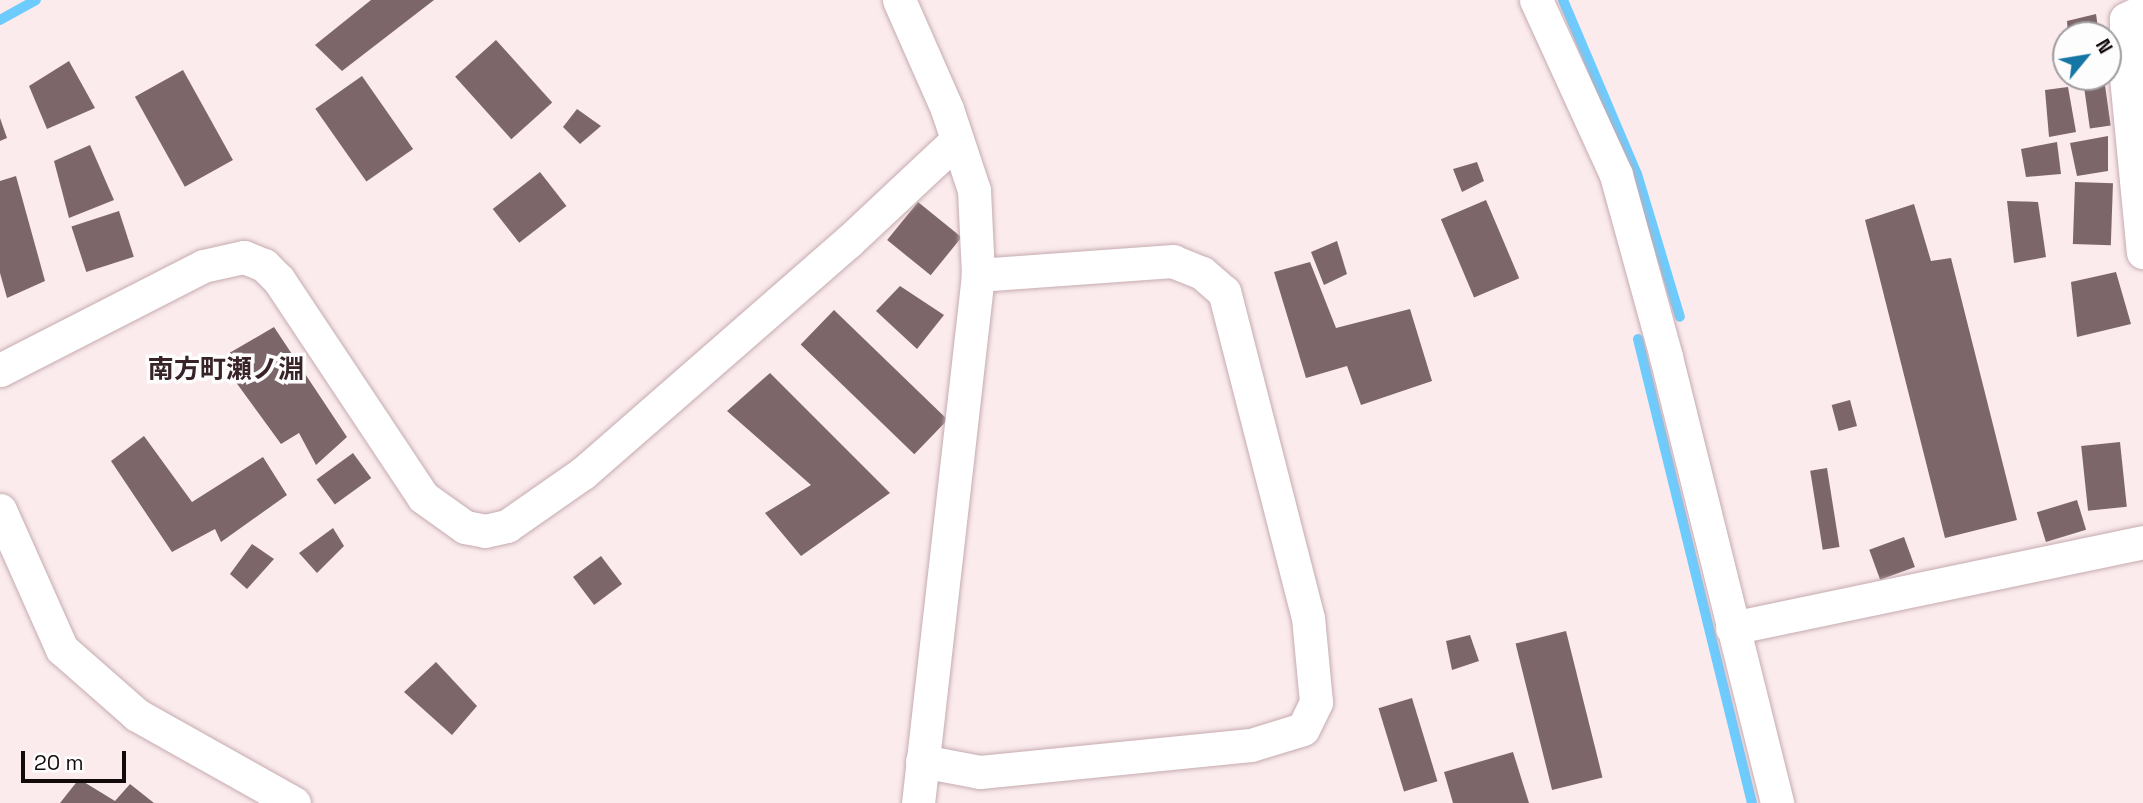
<!DOCTYPE html>
<meta charset="utf-8">
<style>
body{margin:0}
#map{position:relative;width:2143px;height:803px;overflow:hidden;background:#fbebed;font-family:"Space Grotesk","Noto Sans JP",sans-serif}
div>[style]{position:absolute}
[style*='--x']{left:calc(var(--x)*1px);top:calc(var(--y)*1px);width:calc(var(--w)*1px);rotate:calc(var(--a)*1deg)}
.stream>*{height:10px;margin:-5px;padding:0 5px;transform-origin:5px;border-radius:5px;background:#6ecbfe}
.building>*{inset:0;background:#7d666a;transform-origin:0 0}
.roads{filter:drop-shadow(0 0 2px #c5abb0) drop-shadow(0 0 2px #c5abb0)}
.minor>*{height:33px;margin:-16.5px;padding:0 16.5px;transform-origin:16.5px;border-radius:16.5px;background:#fff}
span{translate:-50% -50%;white-space:nowrap;text-align:center;line-height:1.15;-webkit-text-stroke:7px #fdfdfd;paint-order:stroke}
.quarter-label{font-size:26px;color:#382428;font-weight:700}
.north{position:absolute;left:2052px;top:21px;width:70px;height:70px;box-sizing:border-box;background:#fdfdfd;border:2px solid #9f9c9d;border-radius:50%;rotate:60deg;font-size:19px;font-weight:700;line-height:28px;text-align:center;color:#130a0c}
.north::after{content:'';display:block;margin:auto;width:24px;height:32px;background:#1376a3;clip-path:polygon(50% 0,100% 100%,50% 72%,0 100%)}
.scale{position:absolute;left:21px;top:751px;width:105px;height:32px;box-sizing:border-box;border:4px solid #130a0c;border-top:0;padding-left:9px;font-size:21px;line-height:24px;white-space:nowrap;color:#130a0c;-webkit-text-stroke:5px #fdfdfd;paint-order:stroke}
</style>
<div id="map">
<div class="stream">
<div style="--x:1563;--y:0;--w:189;--a:67"></div>
<div style="--x:1637;--y:174;--w:149;--a:73.3"></div>
<div style="--x:0;--y:20;--w:41;--a:-29.1"></div>
<div style="--x:1638;--y:339;--w:478;--a:76.2"></div>
</div>
<div class="building">
<div style="clip-path:polygon(371px 0,434px 0,342px 71px,315px 45px)"></div>
<div style="clip-path:polygon(2096px 14px,2099px 35px,2068px 35px,2067px 21px)"></div>
<div style="left:496px;top:40px;width:84px;height:55px;rotate:48deg"></div>
<div style="clip-path:polygon(69px 61px,95px 108px,47px 129px,29px 86px)"></div>
<div style="left:183px;top:70px;width:103px;height:55px;rotate:61deg"></div>
<div style="left:362px;top:76px;width:89px;height:57px;rotate:55deg"></div>
<div style="left:2104px;top:78px;width:48px;height:21px;rotate:82deg"></div>
<div style="clip-path:polygon(2068px 87px,2076px 132px,2049px 137px,2045px 90px)"></div>
<div style="clip-path:polygon(577px 109px,601px 126px,580px 144px,563px 127px)"></div>
<div style="clip-path:polygon(0 118px,7px 138px,0 141px)"></div>
<div style="clip-path:polygon(2108px 136px,2108px 171px,2077px 176px,2070px 143px)"></div>
<div style="clip-path:polygon(2057px 142px,2061px 174px,2026px 177px,2021px 149px)"></div>
<div style="clip-path:polygon(90px 145px,114px 200px,69px 218px,54px 161px)"></div>
<div style="clip-path:polygon(1477px 162px,1484px 181px,1462px 192px,1453px 169px)"></div>
<div style="left:540px;top:172px;width:43px;height:60px;rotate:52deg"></div>
<div style="clip-path:polygon(16px 176px,45px 281px,7px 298px,0 273px,0 181px)"></div>
<div style="left:2075px;top:182px;width:38px;height:62px;rotate:2deg"></div>
<div style="left:1486px;top:200px;width:85px;height:49px;rotate:67deg"></div>
<div style="clip-path:polygon(2007px 201px,2038px 202px,2046px 257px,2014px 263px)"></div>
<div style="left:918px;top:202px;width:56px;height:49px;rotate:39deg"></div>
<div style="clip-path:polygon(1914px 204px,1931px 261px,1951px 258px,2017px 520px,1945px 538px,1865px 220px)"></div>
<div style="left:119px;top:211px;width:48px;height:50px;rotate:72deg"></div>
<div style="clip-path:polygon(1337px 241px,1347px 274px,1324px 285px,1311px 252px)"></div>
<div style="clip-path:polygon(1310px 262px,1336px 328px,1410px 309px,1432px 381px,1361px 405px,1347px 366px,1306px 378px,1274px 272px)"></div>
<div style="clip-path:polygon(2116px 272px,2131px 324px,2077px 337px,2071px 282px)"></div>
<div style="clip-path:polygon(900px 286px,944px 315px,917px 349px,876px 311px)"></div>
<div style="left:834px;top:310px;width:158px;height:48px;rotate:44deg"></div>
<div style="clip-path:polygon(274px 327px,347px 437px,316px 465px,299px 433px,281px 444px,219px 359px)"></div>
<div style="clip-path:polygon(770px 373px,890px 493px,801px 556px,765px 513px,811px 485px,727px 411px)"></div>
<div style="left:1850px;top:400px;width:27px;height:19px;rotate:75deg"></div>
<div style="clip-path:polygon(144px 436px,192px 502px,263px 457px,287px 495px,221px 542px,215px 529px,172px 552px,111px 461px)"></div>
<div style="left:2120px;top:442px;width:65px;height:39px;rotate:84deg"></div>
<div style="left:353px;top:453px;width:31px;height:45px;rotate:54deg"></div>
<div style="left:1827px;top:468px;width:80px;height:17px;rotate:81deg"></div>
<div style="left:2077px;top:500px;width:31px;height:42px;rotate:73deg"></div>
<div style="clip-path:polygon(333px 528px,344px 546px,317px 573px,299px 553px)"></div>
<div style="left:1904px;top:537px;width:32px;height:37px;rotate:70deg"></div>
<div style="clip-path:polygon(252px 544px,274px 559px,247px 589px,230px 574px)"></div>
<div style="left:601px;top:556px;width:35px;height:35px;rotate:53deg"></div>
<div style="left:1566px;top:631px;width:151px;height:52px;rotate:76deg"></div>
<div style="clip-path:polygon(1470px 635px,1479px 661px,1452px 670px,1446px 641px)"></div>
<div style="clip-path:polygon(436px 662px,477px 706px,452px 735px,404px 692px)"></div>
<div style="left:1412px;top:698px;width:87px;height:35px;rotate:73deg"></div>
<div style="clip-path:polygon(1513px 752px,1529px 803px,1453px 803px,1444px 772px)"></div>
<div style="clip-path:polygon(79px 779px,115px 801px,130px 784px,154px 803px,60px 803px)"></div>
</div>
<div class="roads">
<div class="minor">
<div style="--x:899;--y:0;--w:119;--a:66.2"></div>
<div style="--x:947;--y:109;--w:85;--a:71.6"></div>
<div style="--x:974;--y:190;--w:85;--a:87.3"></div>
<div style="--x:978;--y:275;--w:531;--a:96.48"></div>
<div style="--x:1536;--y:0;--w:192;--a:65.4"></div>
<div style="--x:1616;--y:175;--w:189;--a:74.6"></div>
<div style="--x:1666;--y:357;--w:460;--a:76"></div>
<div style="--x:2143;--y:11;--w:19;--a:155"></div>
<div style="--x:2126;--y:19;--w:58;--a:90"></div>
<div style="--x:2126;--y:77;--w:176;--a:84.5"></div>
<div style="--x:0;--y:370;--w:228;--a:-27.1"></div>
<div style="--x:203;--y:266;--w:42;--a:-12.4"></div>
<div style="--x:244;--y:257;--w:22;--a:22"></div>
<div style="--x:264;--y:265;--w:21;--a:45"></div>
<div style="--x:279;--y:280;--w:260;--a:56.4"></div>
<div style="--x:423;--y:497;--w:52;--a:35.5"></div>
<div style="--x:465;--y:527;--w:20;--a:11"></div>
<div style="--x:485;--y:531;--w:23;--a:-13"></div>
<div style="--x:507;--y:526;--w:93;--a:-34.9"></div>
<div style="--x:583;--y:473;--w:352;--a:-41.1"></div>
<div style="--x:848;--y:242;--w:149;--a:-43.1"></div>
<div style="--x:0;--y:510;--w:152;--a:66"></div>
<div style="--x:62;--y:649;--w:100;--a:41.3"></div>
<div style="--x:137;--y:715;--w:180;--a:29.3"></div>
<div style="--x:1732;--y:628;--w:420;--a:-11.8"></div>
<div style="--x:922;--y:761;--w:59;--a:10.7"></div>
<div style="--x:980;--y:772;--w:272;--a:-5.7"></div>
<div style="--x:1251;--y:745;--w:54;--a:-17.1"></div>
<div style="--x:1303;--y:729;--w:30;--a:-64"></div>
<div style="--x:1316;--y:702;--w:84;--a:-95.4"></div>
<div style="--x:1308;--y:618;--w:337;--a:-104.4"></div>
<div style="--x:1224;--y:292;--w:29;--a:-139"></div>
<div style="--x:1202;--y:273;--w:31;--a:-158"></div>
<div style="--x:1173;--y:261;--w:196;--a:175.9"></div>
</div>
</div>
<div class="quarter-label">
<span style="left:226px;top:370px">南方町瀬ノ淵</span>
</div>
<div class="north">N</div>
<div class="scale">20 m</div>
</div>
